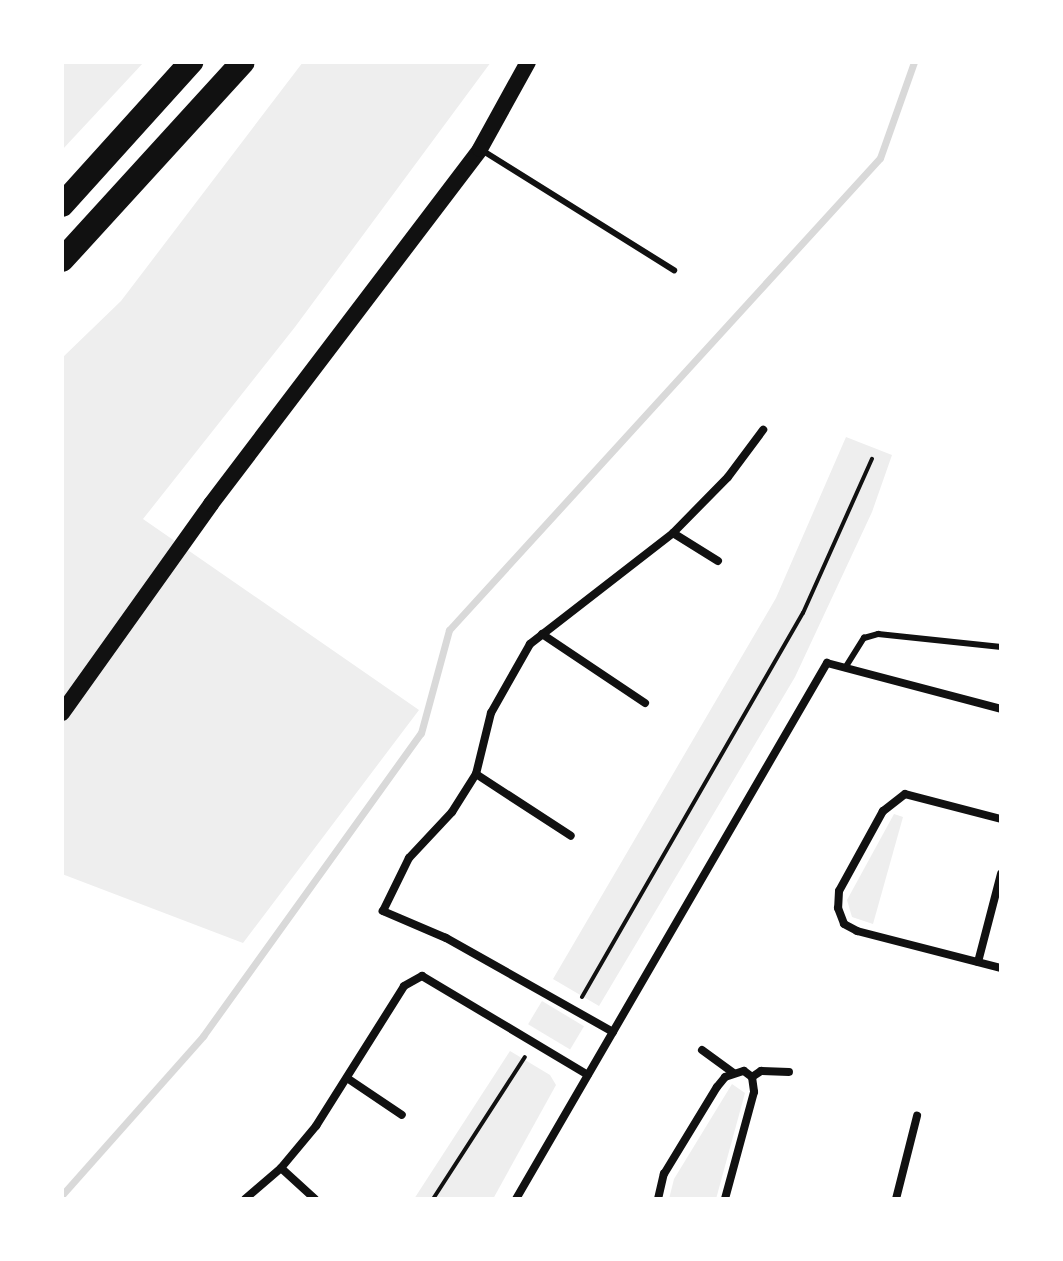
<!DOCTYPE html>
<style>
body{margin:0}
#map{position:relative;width:1063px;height:1261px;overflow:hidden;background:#fff;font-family:Roboto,sans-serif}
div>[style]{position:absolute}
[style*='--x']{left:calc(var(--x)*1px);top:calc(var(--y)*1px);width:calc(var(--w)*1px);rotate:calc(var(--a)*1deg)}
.green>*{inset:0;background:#eee;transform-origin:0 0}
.stream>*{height:7px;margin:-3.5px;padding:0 3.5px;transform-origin:3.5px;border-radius:3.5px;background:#d9d9d9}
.path>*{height:4px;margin:-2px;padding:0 2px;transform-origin:2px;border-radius:2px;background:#111}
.service>*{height:6px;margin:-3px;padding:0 3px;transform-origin:3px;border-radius:3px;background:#111}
.minor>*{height:8px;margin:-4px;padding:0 4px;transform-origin:4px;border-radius:4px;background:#111}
.secondary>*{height:16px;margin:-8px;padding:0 8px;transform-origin:8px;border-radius:8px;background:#111}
.motorway>*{height:24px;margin:-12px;padding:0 12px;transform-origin:12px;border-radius:12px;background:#111}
span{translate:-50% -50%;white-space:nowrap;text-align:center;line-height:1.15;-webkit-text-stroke:7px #fff;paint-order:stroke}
.frame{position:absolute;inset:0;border:64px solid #fff;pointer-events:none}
</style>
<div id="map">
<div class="green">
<div style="clip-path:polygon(62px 62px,144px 62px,62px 150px)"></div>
<div style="clip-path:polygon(303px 62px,491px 62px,295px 327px,143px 519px,419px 710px,243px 943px,62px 874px,62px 358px,121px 301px)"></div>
<div style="clip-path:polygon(846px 437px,892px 455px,872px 512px,795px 677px,599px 1006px,553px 979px,776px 598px)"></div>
<div style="clip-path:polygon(894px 814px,903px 817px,873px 924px,852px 917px,847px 900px)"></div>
<div style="left:542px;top:1001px;width:49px;height:27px;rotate:31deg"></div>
<div style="clip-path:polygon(510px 1051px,550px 1075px,556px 1085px,493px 1199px,414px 1199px)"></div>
<div style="clip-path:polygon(732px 1084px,745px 1093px,716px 1199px,669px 1199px,674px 1179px)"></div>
</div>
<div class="stream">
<div style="--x:62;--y:1195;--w:213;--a:-48.4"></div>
<div style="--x:203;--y:1036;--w:373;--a:-54.3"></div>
<div style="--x:421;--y:733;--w:107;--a:-74.8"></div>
<div style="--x:449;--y:630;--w:639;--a:-47.6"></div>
<div style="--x:880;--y:158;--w:102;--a:-70.5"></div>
</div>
<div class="path">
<div style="--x:582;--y:997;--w:443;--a:-60.1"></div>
<div style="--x:803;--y:613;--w:169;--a:-65.9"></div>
<div style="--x:433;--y:1199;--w:169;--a:-57.1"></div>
</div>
<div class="service">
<div style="--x:480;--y:149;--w:229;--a:32"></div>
<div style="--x:845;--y:668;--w:36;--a:-58"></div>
<div style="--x:864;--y:638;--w:15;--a:-16"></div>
<div style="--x:878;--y:634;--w:124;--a:6"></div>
</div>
<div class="minor">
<div style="--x:673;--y:533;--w:53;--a:31.9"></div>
<div style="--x:542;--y:634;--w:124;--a:33.8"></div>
<div style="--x:476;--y:774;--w:113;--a:33.1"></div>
<div style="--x:1001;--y:819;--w:99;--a:-165.4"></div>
<div style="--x:905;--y:794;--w:28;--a:142"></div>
<div style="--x:883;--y:811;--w:91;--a:118.8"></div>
<div style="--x:839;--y:891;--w:17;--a:93"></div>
<div style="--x:838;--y:908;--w:17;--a:69"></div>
<div style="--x:844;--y:924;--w:15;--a:28"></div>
<div style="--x:857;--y:931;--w:149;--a:14.4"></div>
<div style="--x:978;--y:962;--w:91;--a:-75.4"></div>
<div style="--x:613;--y:1032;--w:192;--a:-150.6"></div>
<div style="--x:446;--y:938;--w:69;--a:-156.8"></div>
<div style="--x:383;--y:911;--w:59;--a:-63.9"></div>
<div style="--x:409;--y:858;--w:63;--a:-46.9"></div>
<div style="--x:452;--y:812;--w:45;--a:-57.7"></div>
<div style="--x:476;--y:774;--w:63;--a:-76.2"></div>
<div style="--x:491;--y:713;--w:79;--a:-60.5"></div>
<div style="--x:530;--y:644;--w:181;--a:-37.8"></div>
<div style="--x:673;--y:533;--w:78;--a:-45.5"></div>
<div style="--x:728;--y:477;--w:59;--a:-53.3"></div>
<div style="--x:702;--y:1050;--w:39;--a:36"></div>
<div style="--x:752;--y:1077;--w:11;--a:-34"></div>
<div style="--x:761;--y:1071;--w:28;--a:2"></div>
<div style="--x:347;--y:1078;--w:66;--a:33.9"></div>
<div style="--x:281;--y:1168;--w:46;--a:42.4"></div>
<div style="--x:245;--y:1199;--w:48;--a:-40.7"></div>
<div style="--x:281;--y:1168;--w:55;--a:-50.2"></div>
<div style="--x:316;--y:1126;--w:165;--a:-57.8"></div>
<div style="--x:404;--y:986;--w:21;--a:-29"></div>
<div style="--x:422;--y:976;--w:193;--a:30.8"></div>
<div style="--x:516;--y:1199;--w:620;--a:-59.88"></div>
<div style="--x:827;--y:663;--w:180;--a:14.8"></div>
<div style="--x:658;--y:1199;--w:26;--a:-77"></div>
<div style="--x:664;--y:1174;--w:102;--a:-58.7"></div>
<div style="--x:717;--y:1087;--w:13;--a:-51"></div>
<div style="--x:725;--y:1077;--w:20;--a:-18"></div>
<div style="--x:744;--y:1071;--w:10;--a:37"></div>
<div style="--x:752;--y:1077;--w:15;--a:82"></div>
<div style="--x:754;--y:1092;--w:111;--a:105.2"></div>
<div style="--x:896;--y:1199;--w:86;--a:-75.8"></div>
</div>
<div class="secondary">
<div style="--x:62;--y:713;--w:257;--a:-54.5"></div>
<div style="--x:211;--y:504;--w:445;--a:-52.8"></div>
<div style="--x:480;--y:149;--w:99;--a:-61.1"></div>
</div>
<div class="motorway">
<div style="--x:62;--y:205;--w:193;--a:-47.9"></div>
<div style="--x:62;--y:260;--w:268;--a:-47.6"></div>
</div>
<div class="frame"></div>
</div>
